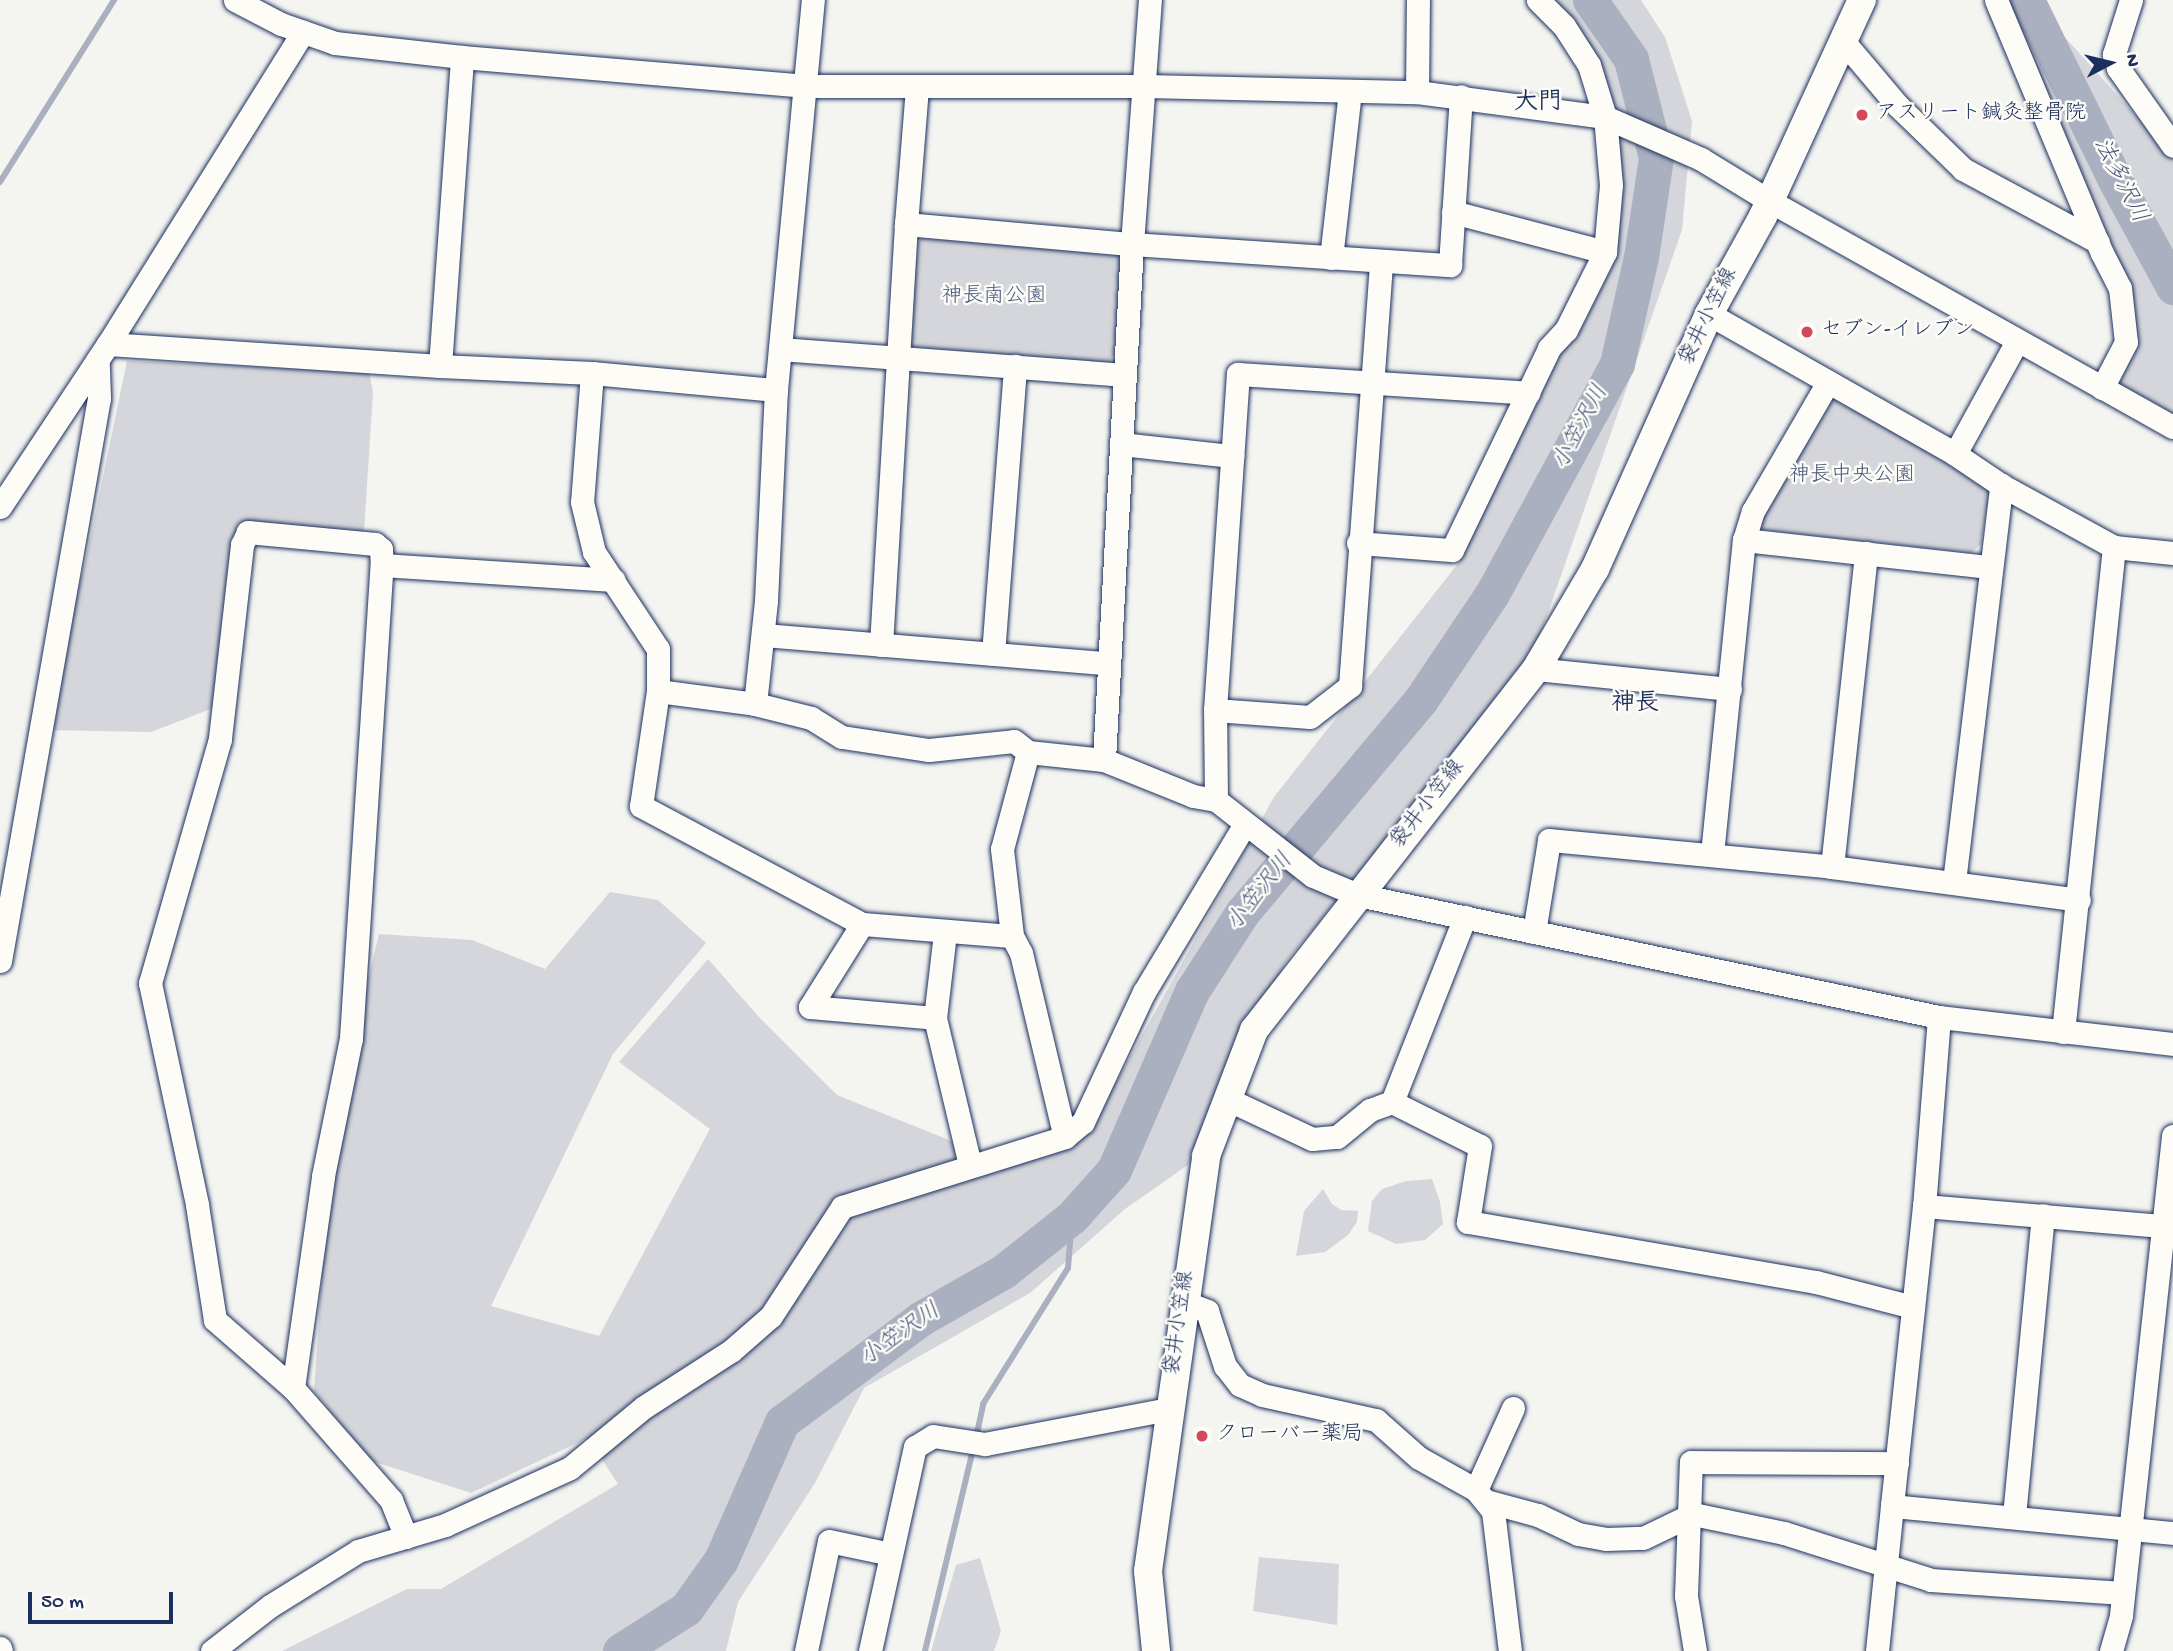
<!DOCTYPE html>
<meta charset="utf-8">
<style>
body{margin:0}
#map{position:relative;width:2173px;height:1651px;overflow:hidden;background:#f4f4f1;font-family:"Gochi Hand","Klee One",sans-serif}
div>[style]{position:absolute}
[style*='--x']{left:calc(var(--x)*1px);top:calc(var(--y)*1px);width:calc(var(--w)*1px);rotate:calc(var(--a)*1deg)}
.green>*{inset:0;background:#d4d6db}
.stream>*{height:6px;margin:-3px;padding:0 3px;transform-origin:3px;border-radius:3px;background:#aab0bf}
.river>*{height:35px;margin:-17.5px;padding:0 17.5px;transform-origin:17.5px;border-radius:17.5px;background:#aab0bf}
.roads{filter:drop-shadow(0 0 2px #1b2f5e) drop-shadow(0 0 2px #1b2f5e)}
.minor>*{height:23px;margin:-11.5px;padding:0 11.5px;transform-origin:11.5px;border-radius:11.5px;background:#fdfcf7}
.major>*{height:28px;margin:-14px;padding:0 14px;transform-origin:14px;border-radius:14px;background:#fdfcf7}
.dots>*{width:19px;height:19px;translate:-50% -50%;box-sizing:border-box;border:4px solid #fdfcf7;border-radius:50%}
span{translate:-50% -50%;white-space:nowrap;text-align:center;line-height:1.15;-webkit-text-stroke:5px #fdfcf7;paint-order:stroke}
.poi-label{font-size:21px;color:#1b2f5e}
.left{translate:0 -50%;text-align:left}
.park-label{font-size:21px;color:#49597d}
.street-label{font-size:21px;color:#1b2f5e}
.water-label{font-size:23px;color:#46567b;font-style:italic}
.quarter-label{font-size:24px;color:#1b2f5e;font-weight:700}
.north{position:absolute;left:2075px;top:28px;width:70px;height:70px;-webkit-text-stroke:5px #fdfcf7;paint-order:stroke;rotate:83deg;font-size:19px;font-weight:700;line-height:28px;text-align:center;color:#1b2f5e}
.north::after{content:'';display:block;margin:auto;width:24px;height:32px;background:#1b2f5e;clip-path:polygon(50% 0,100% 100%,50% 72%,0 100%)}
.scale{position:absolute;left:28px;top:1592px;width:145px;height:32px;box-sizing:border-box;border:4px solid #1b2f5e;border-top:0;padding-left:9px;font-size:21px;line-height:24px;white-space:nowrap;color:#1b2f5e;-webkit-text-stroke:5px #fdfcf7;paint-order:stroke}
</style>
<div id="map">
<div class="green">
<div style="clip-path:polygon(1533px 0,1641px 0,1665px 37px,1692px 121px,1682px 230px,1529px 667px,1285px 963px,1195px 1160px,1125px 1209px,1030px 1293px,864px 1388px,815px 1483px,738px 1602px,726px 1651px,282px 1651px,407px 1589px,441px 1589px,618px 1484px,588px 1438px,471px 1493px,372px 1461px,314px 1391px,331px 1137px,379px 934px,472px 940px,545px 969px,610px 892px,658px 900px,706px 943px,613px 1054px,491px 1306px,599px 1336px,710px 1129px,619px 1062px,708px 959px,759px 1017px,837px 1095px,994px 1158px,1089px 1131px,1274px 797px,1460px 561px,1553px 343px,1615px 231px,1605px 94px)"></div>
<div style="clip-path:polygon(1997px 0,2046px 0,2062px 34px,2173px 157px,2173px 423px,2102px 388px,2126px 342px,2120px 287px)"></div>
<div style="clip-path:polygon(922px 237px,1118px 253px,1122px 263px,1114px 355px,1109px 363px,913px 347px,910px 340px,917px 245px)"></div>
<div style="clip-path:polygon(127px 361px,369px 372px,373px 392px,364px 532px,238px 523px,216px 707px,151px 732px,41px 730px,84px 568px)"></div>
<div style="clip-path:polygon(1834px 395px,1987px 483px,1990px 489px,1981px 544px,1971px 553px,1763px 530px,1757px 521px,1826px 398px)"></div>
<div style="clip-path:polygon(1432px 1179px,1440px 1202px,1443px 1224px,1425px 1240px,1396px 1244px,1368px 1231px,1372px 1201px,1382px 1189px,1406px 1181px)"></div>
<div style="clip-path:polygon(1323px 1189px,1332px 1204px,1341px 1210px,1358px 1211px,1357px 1222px,1348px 1235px,1325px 1252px,1296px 1256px,1304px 1211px)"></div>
<div style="clip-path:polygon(1259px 1557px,1339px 1564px,1337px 1625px,1253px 1611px)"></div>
<div style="clip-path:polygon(980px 1558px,1001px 1631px,994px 1651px,931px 1651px,956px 1565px)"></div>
</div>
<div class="stream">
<div style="--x:0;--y:182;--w:215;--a:-57.9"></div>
<div style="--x:976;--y:1438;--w:35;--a:-78"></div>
<div style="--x:983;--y:1404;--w:160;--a:-58"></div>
<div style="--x:1068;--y:1268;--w:51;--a:-85.5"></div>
<div style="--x:925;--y:1651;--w:208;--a:-76.6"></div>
</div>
<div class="river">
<div style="--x:2027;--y:0;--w:200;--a:63.9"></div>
<div style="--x:2115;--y:180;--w:122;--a:61.5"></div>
<div style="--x:620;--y:1651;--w:78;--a:-32.5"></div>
<div style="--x:686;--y:1609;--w:60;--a:-54.5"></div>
<div style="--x:721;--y:1560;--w:151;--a:-66.2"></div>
<div style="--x:782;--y:1422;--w:172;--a:-36.7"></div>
<div style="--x:920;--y:1319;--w:97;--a:-29.7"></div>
<div style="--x:1004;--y:1271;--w:87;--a:-38.5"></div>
<div style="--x:1072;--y:1217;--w:63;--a:-48.2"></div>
<div style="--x:1114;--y:1170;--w:195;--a:-66.5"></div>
<div style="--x:1192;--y:991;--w:93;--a:-57.3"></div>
<div style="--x:1242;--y:913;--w:277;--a:-50"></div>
<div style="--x:1420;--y:701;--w:129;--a:-56.1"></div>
<div style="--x:1492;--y:594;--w:262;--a:-61.5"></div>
<div style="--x:1617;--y:364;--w:110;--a:-77.4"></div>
<div style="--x:1641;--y:257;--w:100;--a:-81.4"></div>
<div style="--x:1656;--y:158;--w:102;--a:-104.2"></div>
<div style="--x:1631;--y:59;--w:72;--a:-124.8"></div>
</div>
<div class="roads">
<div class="minor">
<div style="--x:235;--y:0;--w:52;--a:27.6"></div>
<div style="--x:281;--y:24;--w:57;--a:19.4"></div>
<div style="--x:335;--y:43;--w:128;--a:6.3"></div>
<div style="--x:462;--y:57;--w:346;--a:4.8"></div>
<div style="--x:807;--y:86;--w:339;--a:0"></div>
<div style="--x:1146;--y:86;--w:271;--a:1.3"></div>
<div style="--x:1417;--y:92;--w:190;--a:7.6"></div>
<div style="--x:1605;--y:117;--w:105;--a:23.6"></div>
<div style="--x:1701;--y:159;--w:79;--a:31.5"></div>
<div style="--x:1768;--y:200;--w:464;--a:29.3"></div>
<div style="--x:1996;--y:0;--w:274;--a:67.3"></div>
<div style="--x:2102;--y:253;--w:39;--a:63"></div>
<div style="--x:2120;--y:288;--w:54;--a:83.7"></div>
<div style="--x:2126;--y:342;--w:52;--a:117.6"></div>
<div style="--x:2131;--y:0;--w:57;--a:107.5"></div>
<div style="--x:2114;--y:54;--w:15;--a:74"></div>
<div style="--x:2118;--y:68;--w:95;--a:54.8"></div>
<div style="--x:1843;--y:41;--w:85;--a:49.8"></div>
<div style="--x:1898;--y:106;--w:91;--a:44.1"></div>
<div style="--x:1963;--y:169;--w:153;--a:28.4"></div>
<div style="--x:1417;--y:92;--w:92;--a:-89.4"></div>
<div style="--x:1453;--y:212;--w:157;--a:14.7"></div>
<div style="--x:906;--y:224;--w:138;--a:-85.4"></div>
<div style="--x:1331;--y:258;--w:168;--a:-83.5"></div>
<div style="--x:1709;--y:314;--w:283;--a:29.6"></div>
<div style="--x:1955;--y:454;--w:55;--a:34"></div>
<div style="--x:2001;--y:485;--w:129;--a:28.8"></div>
<div style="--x:2114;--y:547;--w:59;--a:5.8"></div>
<div style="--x:108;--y:344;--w:333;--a:3.8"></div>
<div style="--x:440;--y:366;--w:152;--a:2.6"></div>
<div style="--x:592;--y:373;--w:185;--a:5.3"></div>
<div style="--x:780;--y:349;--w:346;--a:4.3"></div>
<div style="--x:440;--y:366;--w:310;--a:-85.9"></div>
<div style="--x:592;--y:373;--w:129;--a:94.4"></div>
<div style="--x:582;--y:502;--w:51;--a:76.5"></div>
<div style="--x:594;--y:552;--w:116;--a:56.6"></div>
<div style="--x:658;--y:649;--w:42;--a:90"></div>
<div style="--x:658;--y:691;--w:116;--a:98.4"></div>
<div style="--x:641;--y:806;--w:251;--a:28.1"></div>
<div style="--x:862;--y:924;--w:150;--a:4.6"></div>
<div style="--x:1121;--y:444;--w:112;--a:6.2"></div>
<div style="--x:1955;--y:454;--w:129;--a:-61.2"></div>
<div style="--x:0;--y:507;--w:196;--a:-56.5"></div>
<div style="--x:108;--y:344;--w:368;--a:-58"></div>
<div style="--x:1744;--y:540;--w:247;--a:6.3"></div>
<div style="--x:1358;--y:543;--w:94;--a:4.3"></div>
<div style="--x:1452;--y:550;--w:224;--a:-64.3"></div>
<div style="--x:1549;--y:348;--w:25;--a:-47"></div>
<div style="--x:1566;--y:330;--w:87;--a:-63.4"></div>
<div style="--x:1605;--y:252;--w:67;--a:-84.9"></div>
<div style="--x:1611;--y:185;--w:68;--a:-95"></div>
<div style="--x:1605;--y:117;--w:54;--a:-107.1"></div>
<div style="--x:1589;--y:65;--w:46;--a:-122.7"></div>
<div style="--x:1564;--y:26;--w:37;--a:-135"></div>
<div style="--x:382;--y:565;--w:16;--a:-94"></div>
<div style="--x:381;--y:549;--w:8;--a:-140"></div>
<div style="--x:375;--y:544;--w:128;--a:-174.6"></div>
<div style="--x:248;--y:532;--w:14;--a:115"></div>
<div style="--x:242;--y:545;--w:195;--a:96.5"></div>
<div style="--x:220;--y:739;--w:254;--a:106"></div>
<div style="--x:150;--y:983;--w:227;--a:78"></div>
<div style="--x:197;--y:1205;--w:116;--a:81.1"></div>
<div style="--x:215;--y:1320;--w:103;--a:41.1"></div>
<div style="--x:293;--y:1388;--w:149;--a:48.8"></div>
<div style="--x:391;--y:1500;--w:40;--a:68"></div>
<div style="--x:763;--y:635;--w:345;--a:4.7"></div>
<div style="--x:881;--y:645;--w:422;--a:-86.6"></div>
<div style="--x:906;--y:224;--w:227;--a:5.1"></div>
<div style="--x:1132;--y:244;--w:319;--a:3.8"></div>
<div style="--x:1450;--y:265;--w:169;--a:-86.3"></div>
<div style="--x:993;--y:654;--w:289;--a:-85.6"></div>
<div style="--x:1536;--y:669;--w:195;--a:5.9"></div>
<div style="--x:658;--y:691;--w:98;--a:7.6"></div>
<div style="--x:755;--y:704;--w:58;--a:14"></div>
<div style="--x:811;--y:718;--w:36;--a:32"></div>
<div style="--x:842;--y:737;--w:88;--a:8.5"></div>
<div style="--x:929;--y:750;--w:85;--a:-6"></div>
<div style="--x:1014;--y:741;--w:18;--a:38"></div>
<div style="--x:1028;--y:752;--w:76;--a:6"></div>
<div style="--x:1104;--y:760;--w:96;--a:22"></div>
<div style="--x:1193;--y:796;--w:23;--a:10"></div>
<div style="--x:1216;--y:800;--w:123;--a:38.1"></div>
<div style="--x:1313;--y:876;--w:49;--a:22.9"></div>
<div style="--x:1358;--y:895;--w:594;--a:11.86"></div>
<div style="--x:1939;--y:1017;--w:236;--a:6.6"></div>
<div style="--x:755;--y:704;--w:104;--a:-83.9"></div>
<div style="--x:766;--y:601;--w:211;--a:-87.3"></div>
<div style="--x:776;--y:390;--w:392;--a:-84.6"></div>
<div style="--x:1215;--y:710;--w:95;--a:4.2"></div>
<div style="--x:1310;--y:717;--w:51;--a:-37.8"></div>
<div style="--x:1350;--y:686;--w:425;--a:-85.8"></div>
<div style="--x:1028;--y:752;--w:100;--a:105"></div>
<div style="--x:1002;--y:849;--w:88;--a:83.4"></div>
<div style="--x:1012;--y:936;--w:19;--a:62"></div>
<div style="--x:1021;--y:953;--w:189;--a:76.6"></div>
<div style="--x:1104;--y:760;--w:517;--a:-86.89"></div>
<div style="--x:1132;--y:244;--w:245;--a:-85.8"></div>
<div style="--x:1216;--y:800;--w:90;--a:-90.6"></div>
<div style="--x:1215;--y:710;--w:337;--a:-86.1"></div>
<div style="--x:1238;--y:374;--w:291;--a:3.7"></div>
<div style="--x:1712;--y:854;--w:316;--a:-84.2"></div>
<div style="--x:1744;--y:540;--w:30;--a:-73"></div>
<div style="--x:1753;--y:511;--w:149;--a:-59.8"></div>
<div style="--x:1832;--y:867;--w:316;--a:-83.8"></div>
<div style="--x:1954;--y:882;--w:400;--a:-83.2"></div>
<div style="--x:862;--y:924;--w:98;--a:122.1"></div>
<div style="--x:810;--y:1007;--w:125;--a:5"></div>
<div style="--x:1534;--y:932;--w:93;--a:-80.7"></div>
<div style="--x:1549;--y:840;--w:284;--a:5.4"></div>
<div style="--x:1832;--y:867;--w:249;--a:7.6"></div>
<div style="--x:945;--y:933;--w:86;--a:96.7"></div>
<div style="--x:935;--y:1018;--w:151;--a:76.6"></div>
<div style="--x:0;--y:961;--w:572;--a:-80.03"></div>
<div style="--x:99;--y:398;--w:38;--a:-92"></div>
<div style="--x:1939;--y:1017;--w:190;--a:94.5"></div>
<div style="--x:1924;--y:1206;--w:302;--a:96.1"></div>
<div style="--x:1892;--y:1506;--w:282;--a:5.5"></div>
<div style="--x:2063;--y:1032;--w:488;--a:-84"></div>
<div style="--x:1227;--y:1099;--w:94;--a:25.2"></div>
<div style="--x:1312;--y:1139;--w:25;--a:-5"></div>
<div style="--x:1337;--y:1137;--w:43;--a:-39.3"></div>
<div style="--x:1370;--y:1110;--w:23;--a:-20"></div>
<div style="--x:1392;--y:1102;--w:98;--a:26.6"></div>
<div style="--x:1480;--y:1146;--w:77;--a:99"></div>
<div style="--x:1468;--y:1222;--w:353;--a:9.8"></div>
<div style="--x:1816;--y:1282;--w:100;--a:14.5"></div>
<div style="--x:1392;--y:1102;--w:199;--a:-68.5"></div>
<div style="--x:1924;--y:1206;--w:239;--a:4.8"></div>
<div style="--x:1184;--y:1302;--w:25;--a:21"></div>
<div style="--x:1207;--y:1311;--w:58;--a:71.9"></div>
<div style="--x:1225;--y:1366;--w:24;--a:52"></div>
<div style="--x:1240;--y:1385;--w:24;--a:24"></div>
<div style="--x:1262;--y:1395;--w:117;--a:12.4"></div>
<div style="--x:1376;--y:1420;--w:57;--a:41.5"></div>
<div style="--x:1419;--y:1458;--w:65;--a:29.3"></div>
<div style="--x:1476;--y:1490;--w:27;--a:51"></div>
<div style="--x:1493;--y:1511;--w:141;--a:83.1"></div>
<div style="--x:293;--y:1388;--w:214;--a:-81.9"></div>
<div style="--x:323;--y:1176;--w:141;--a:-78.5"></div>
<div style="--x:351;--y:1038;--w:474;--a:-86.3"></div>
<div style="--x:382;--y:565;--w:232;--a:3.7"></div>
<div style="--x:1476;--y:1490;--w:90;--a:-65.7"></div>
<div style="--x:1486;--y:1501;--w:54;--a:15.1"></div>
<div style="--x:1538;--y:1515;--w:44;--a:25.4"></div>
<div style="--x:1578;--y:1534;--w:28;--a:10"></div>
<div style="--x:1606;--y:1539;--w:37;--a:-2"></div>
<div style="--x:1643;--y:1538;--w:55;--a:-25.6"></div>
<div style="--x:1693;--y:1514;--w:93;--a:11.8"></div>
<div style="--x:1784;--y:1533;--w:154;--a:17.7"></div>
<div style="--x:1931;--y:1580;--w:192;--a:3.9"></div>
<div style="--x:2014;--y:1516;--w:302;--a:-84.5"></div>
<div style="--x:0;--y:1648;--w:3;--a:72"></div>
<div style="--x:212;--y:1651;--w:73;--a:-37.8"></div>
<div style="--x:270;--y:1606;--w:104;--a:-32"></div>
<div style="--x:358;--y:1551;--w:91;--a:-16.6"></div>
<div style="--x:445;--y:1525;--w:137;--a:-24.5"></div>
<div style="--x:570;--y:1468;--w:96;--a:-39.5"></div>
<div style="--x:644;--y:1407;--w:103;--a:-32.8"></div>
<div style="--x:731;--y:1351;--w:53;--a:-41.2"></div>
<div style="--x:771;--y:1316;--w:130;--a:-56.9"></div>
<div style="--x:842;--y:1207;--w:234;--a:-17.4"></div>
<div style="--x:1065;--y:1137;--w:23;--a:-40"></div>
<div style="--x:1083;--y:1122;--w:144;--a:-64.9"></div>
<div style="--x:1144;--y:992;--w:196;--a:-59"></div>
<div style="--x:806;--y:1651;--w:112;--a:-78.2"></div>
<div style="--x:829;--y:1541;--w:63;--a:11.8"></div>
<div style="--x:870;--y:1651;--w:209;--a:-77.6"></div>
<div style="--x:915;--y:1447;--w:21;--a:-31"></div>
<div style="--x:933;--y:1436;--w:53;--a:8.7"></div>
<div style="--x:985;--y:1444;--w:186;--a:-10.8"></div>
<div style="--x:1695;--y:1651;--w:56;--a:-99.3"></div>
<div style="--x:1686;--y:1596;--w:134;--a:-87.9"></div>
<div style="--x:1691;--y:1462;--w:206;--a:0.3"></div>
<div style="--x:1877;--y:1651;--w:146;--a:-84.1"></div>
<div style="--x:2111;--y:1651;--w:37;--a:-74"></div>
<div style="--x:2121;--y:1615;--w:482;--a:-83.8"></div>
</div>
<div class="major">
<div style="--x:1156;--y:1651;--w:80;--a:-95.7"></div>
<div style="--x:1148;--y:1571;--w:419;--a:-82"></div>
<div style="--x:1206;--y:1156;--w:135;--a:-69.1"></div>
<div style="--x:1254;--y:1030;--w:458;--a:-52"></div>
<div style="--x:1536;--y:669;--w:116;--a:-59.5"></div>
<div style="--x:1595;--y:569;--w:279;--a:-65.9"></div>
<div style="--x:1709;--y:314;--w:112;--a:-61.1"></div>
<div style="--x:1763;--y:216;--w:238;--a:-65.4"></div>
</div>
</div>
<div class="dots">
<div style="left:1862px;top:115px;background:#d1495b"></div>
<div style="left:1807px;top:332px;background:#d1495b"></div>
<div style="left:1202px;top:1436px;background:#d1495b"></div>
</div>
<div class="poi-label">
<span class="left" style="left:1876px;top:115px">アスリート鍼灸整骨院</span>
<span class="left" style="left:1821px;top:332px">セブン-イレブン</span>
<span class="left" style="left:1216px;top:1436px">クローバー薬局</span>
</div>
<div class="park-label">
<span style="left:994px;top:298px">神長南公園</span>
<span style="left:1852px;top:477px">神長中央公園</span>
</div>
<div class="street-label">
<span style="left:1710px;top:317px;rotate:-64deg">袋井小笠線</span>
<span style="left:1429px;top:805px;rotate:-52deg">袋井小笠線</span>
<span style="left:1181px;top:1323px;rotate:-82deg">袋井小笠線</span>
</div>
<div class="water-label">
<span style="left:2119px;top:181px;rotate:63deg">法多沢川</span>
<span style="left:1582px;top:428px;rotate:-62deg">小笠沢川</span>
<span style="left:1261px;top:893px;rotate:-52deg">小笠沢川</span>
<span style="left:901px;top:1336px;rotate:-35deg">小笠沢川</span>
</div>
<div class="quarter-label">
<span style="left:1538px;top:104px">大門</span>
<span style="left:1635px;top:705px">神長</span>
</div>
<div class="north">N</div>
<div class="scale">50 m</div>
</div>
